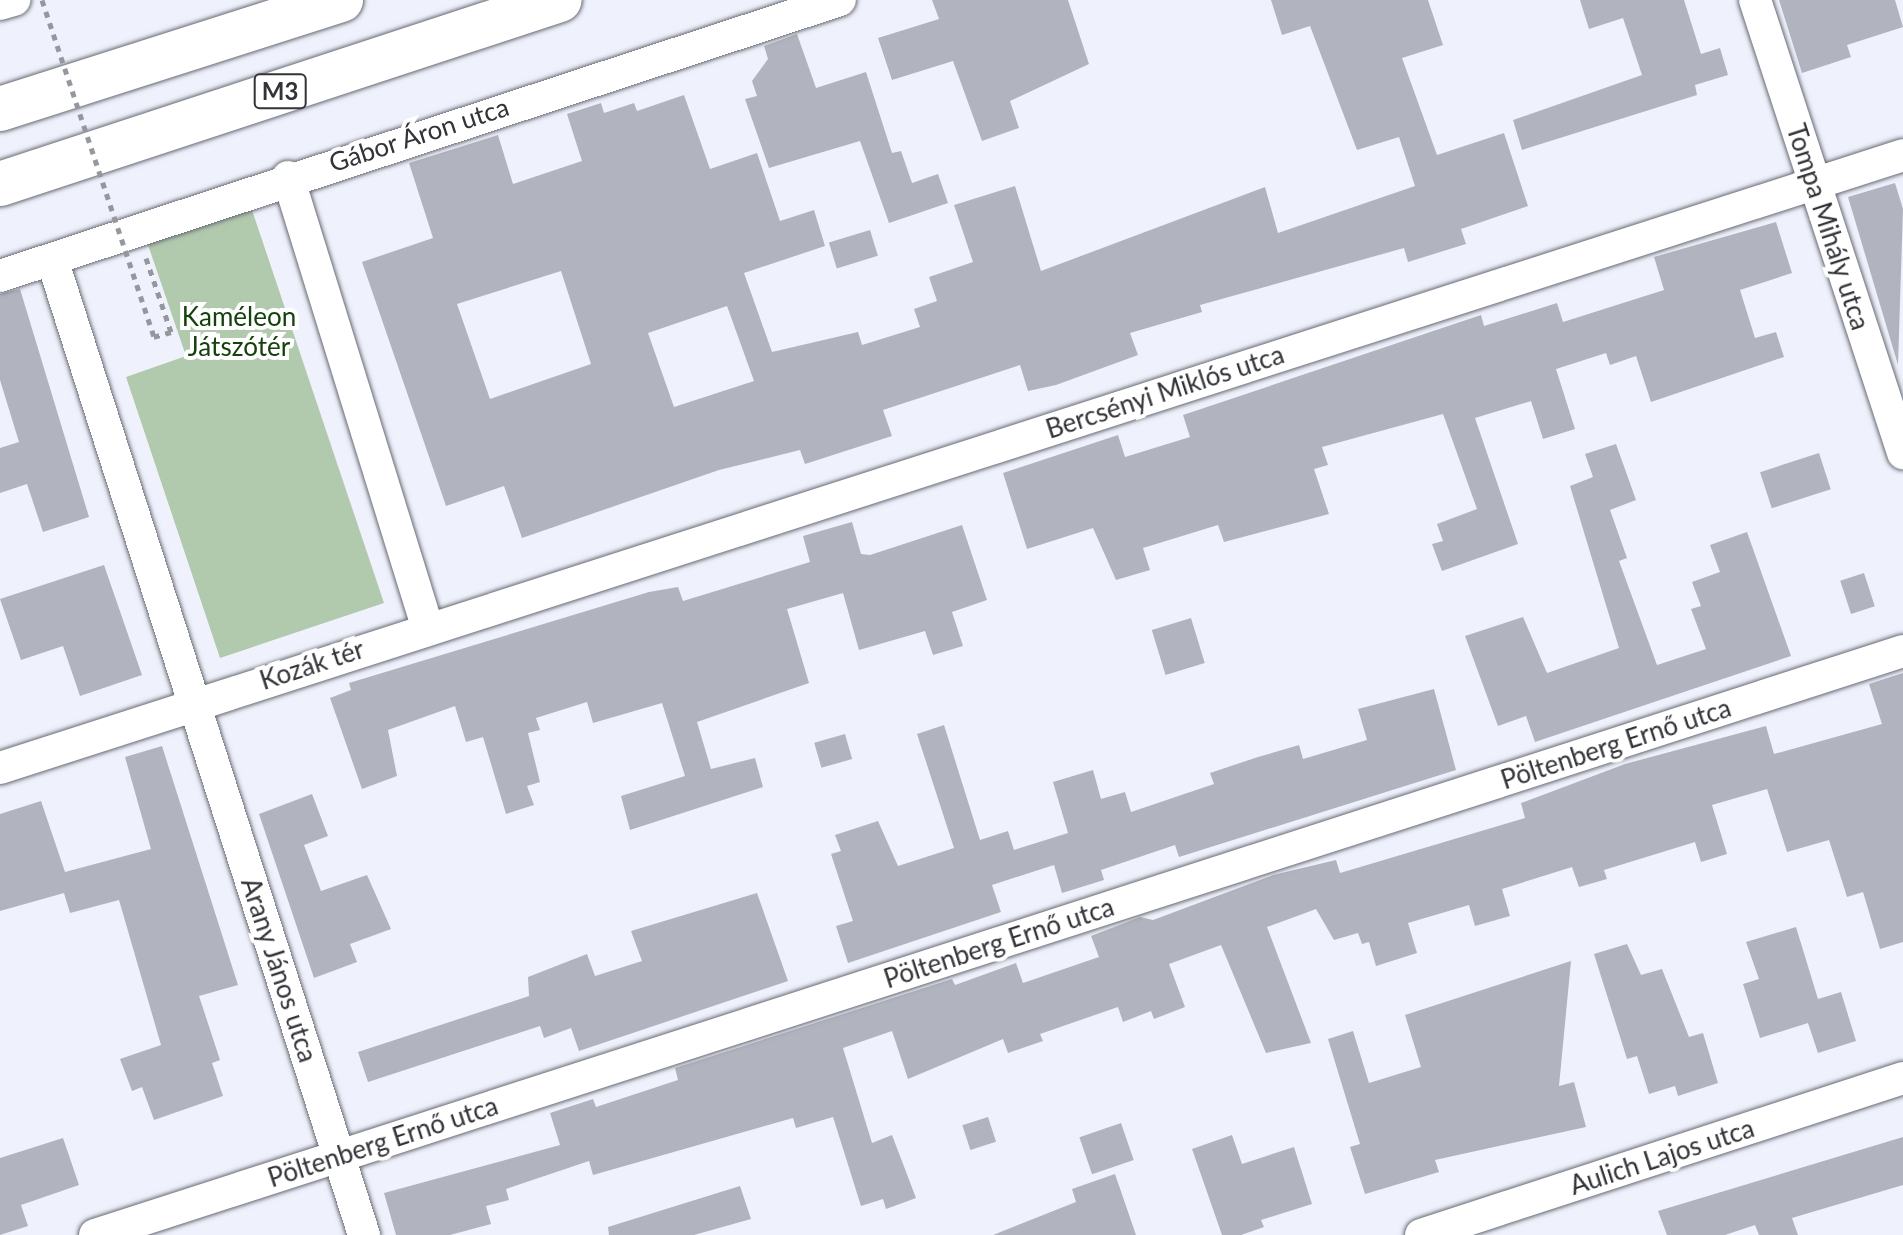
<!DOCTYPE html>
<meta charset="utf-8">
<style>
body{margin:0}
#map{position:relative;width:1903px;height:1235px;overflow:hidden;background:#eff2fc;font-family:Lato,sans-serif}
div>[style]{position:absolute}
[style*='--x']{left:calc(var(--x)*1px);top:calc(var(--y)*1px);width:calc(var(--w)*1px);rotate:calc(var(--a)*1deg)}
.green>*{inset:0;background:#b1c9ad}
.building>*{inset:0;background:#b1b4be;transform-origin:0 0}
.path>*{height:5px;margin-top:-2.5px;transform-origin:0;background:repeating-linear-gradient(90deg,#95979e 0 6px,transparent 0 12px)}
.roads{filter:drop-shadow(0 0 2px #686a73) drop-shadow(0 0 2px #686a73)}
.street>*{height:32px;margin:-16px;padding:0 16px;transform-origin:16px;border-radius:16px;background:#fff}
.primary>*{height:44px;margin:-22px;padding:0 22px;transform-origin:22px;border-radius:22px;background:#fff}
.path-bridge>*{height:5px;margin-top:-2.5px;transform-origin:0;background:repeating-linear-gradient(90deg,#95979e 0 6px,transparent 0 12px)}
span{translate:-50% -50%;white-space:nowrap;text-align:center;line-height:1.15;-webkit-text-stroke:8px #fff;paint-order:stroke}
.shield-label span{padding:2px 6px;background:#fff;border:2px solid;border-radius:6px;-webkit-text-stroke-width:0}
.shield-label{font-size:24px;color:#323337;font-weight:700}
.street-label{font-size:26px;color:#323337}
.park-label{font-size:26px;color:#14410c}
</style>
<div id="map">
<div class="green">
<div style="clip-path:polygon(251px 207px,384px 603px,220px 658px,126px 377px,186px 356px,147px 242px)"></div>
</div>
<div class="building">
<div style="clip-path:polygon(932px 0,1068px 0,1089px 64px,1010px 101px,1019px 128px,982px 141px,953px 61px,892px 80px,878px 38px,939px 19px)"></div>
<div style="clip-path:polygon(evenodd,1271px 0,1428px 0,1443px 45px,1402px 58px,1437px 155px,1504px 133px,1528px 206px,1461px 229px,1466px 244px,1408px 262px,1404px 248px,1200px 305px,1202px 312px,1130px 333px,1138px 355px,1056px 385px,1028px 391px,1020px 365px,883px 410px,892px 436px,805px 464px,800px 450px,719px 470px,522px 538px,504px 486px,446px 506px,362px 262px,433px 238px,409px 163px,498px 135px,513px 184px,582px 161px,567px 114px,601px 103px,604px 113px,634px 103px,637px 111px,684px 95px,710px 169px,757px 153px,780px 221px,814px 210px,825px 246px,744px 273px,772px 352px,858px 332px,862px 345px,920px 327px,914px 309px,937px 301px,929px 277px,973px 262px,954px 205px,1015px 186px,1041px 271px,1265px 187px,1278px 233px,1415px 186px,1399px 137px,1357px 150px,1310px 26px,1282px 35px,1271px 0,561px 271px,591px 364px,490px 399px,457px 304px,561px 271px,1271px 0,727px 306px,754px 381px,674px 407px,648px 333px,727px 306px)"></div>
<div style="clip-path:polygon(1580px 0,1684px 0,1701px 54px,1720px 48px,1728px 75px,1695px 85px,1697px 95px,1522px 150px,1513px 120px,1642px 75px,1623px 18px,1589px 29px)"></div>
<div style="clip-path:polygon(1779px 0,1895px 0,1903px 27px,1847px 45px,1851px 57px,1802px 73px)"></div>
<div style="clip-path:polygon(797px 34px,816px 88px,866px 72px,892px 153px,901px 151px,912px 183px,938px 174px,948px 203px,889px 223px,860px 141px,769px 168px,745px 99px,757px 96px,752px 81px,768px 59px,764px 46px)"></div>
<div style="clip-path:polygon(1895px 183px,1903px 209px,1898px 365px,1848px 197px)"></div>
<div style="clip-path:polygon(1776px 222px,1792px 273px,1740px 290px,1755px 338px,1776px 332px,1784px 357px,1651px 402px,1636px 356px,1610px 365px,1606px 353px,1556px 369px,1575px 429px,1543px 439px,1531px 401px,1475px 418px,1518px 544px,1442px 571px,1432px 544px,1443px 541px,1437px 524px,1477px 509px,1443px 414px,1322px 447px,1328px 465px,1314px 469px,1329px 514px,1224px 542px,1218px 525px,1143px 548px,1150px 570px,1116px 580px,1093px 528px,1027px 549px,1003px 473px,1118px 435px,1125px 457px,1190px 437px,1183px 415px,1481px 315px,1484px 326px,1557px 303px,1563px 322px,1664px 290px,1654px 257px)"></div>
<div style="left:870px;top:230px;width:27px;height:43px;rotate:73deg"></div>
<div style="clip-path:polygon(20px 289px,89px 517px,43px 532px,27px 484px,0 493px,0 448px,19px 442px,0 380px,0 294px)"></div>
<div style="clip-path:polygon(1616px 444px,1636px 500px,1610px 510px,1627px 558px,1619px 561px,1657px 665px,1706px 649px,1691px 609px,1701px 606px,1692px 582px,1720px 572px,1710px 545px,1747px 532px,1791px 656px,1535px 742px,1526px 716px,1498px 726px,1465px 636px,1523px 617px,1547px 673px,1619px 648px,1570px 486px,1593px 477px,1585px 454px)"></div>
<div style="left:1819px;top:453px;width:38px;height:62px;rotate:72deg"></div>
<div style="clip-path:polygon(852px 522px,861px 554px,870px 555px,962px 525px,987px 600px,952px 612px,963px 646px,933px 655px,925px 631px,859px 650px,843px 593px,787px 609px,809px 683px,697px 722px,711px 769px,755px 758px,763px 787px,630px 830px,621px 796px,685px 776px,662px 703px,593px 723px,587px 702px,536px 718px,540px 730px,528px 733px,540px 782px,527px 786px,534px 805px,506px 814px,483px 737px,466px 742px,455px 706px,388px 730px,397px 776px,362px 789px,330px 698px,351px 690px,349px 683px,649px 592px,678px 587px,683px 601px,810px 562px,803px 536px)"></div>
<div style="clip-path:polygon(104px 565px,142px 675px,80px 696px,63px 646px,21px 660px,0 599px)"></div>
<div style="left:1864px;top:573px;width:35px;height:25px;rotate:72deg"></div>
<div style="left:1191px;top:618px;width:47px;height:41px;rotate:73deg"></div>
<div style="clip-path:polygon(1903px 673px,1903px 942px,1880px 949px,1863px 892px,1847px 897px,1829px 840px,1787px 852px,1767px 789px,1712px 805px,1727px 854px,1701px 862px,1695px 842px,1604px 870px,1607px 879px,1579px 887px,1572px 867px,1502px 889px,1510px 916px,1475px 926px,1469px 905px,1408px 923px,1417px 953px,1376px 966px,1369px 942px,1362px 944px,1358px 933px,1334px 940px,1316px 909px,1267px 927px,1311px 1043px,1266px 1053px,1221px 945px,1169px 964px,1185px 1007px,1154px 1019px,1151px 1011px,1123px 1022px,1118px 1007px,1040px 1034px,1043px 1041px,1008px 1053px,1003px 1039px,908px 1079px,892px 1031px,843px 1048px,872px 1143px,892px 1135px,916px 1198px,886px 1209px,883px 1199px,861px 1206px,833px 1117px,796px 1128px,793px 1118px,593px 1175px,589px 1161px,506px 1189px,509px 1200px,486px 1206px,491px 1224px,450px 1235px,396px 1235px,384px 1193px,560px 1145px,550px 1113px,593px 1099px,596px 1107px,678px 1080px,675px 1068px,952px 979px,955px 985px,1016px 963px,1023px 983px,1099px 957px,1091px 936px,1140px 917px,1153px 920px,1273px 875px,1336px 860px,1340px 873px,1525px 818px,1521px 803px,1625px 764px,1766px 726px,1774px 754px,1882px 724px,1869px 684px)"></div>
<div style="clip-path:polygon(1434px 689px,1456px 770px,1179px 857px,1175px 845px,1101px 870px,1104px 880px,1062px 893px,1054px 865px,992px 885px,1001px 912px,848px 963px,836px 926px,853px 921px,831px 854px,841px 851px,835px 835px,878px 821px,898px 866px,954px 848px,917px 734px,944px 725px,980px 840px,1008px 831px,1014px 850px,1068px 833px,1053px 782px,1093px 770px,1101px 799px,1125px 792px,1131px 812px,1214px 784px,1210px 773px,1258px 757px,1299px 745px,1303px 759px,1367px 740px,1358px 709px)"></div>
<div style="left:845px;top:734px;width:26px;height:32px;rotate:74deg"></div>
<div style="clip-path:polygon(162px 746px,238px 985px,199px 996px,220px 1060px,212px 1063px,223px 1096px,154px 1120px,142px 1087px,132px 1091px,120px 1059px,161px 1045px,119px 900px,70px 913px,64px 893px,0 911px,0 814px,41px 801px,65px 872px,151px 849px,125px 757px)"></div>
<div style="clip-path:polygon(312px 794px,328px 836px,304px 845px,321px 891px,367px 875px,391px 929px,350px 944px,357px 962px,314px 978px,259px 814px)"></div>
<div style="clip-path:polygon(757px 893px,788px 981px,579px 1051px,571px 1028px,544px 1038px,540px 1026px,368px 1082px,358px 1052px,529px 996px,528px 977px,587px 954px,595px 976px,642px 961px,631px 931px)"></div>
<div style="clip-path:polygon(1796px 927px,1818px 999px,1841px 992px,1856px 1041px,1818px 1053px,1808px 1023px,1760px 1038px,1743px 984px,1759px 979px,1746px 942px)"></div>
<div style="clip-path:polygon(1627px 944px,1641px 975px,1662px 969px,1689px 1037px,1703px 1033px,1718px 1083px,1678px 1096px,1675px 1086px,1649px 1094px,1637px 1056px,1627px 1059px,1594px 954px)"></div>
<div style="clip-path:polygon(1571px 961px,1559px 1086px,1574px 1082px,1586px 1127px,1435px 1160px,1439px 1172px,1365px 1194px,1350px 1147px,1360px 1144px,1328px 1039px,1353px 1031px,1369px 1083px,1421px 1067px,1405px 1015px)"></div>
<div style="left:988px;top:1117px;width:26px;height:27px;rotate:72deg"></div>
<div style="left:1121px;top:1123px;width:39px;height:44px;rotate:71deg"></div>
<div style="clip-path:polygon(1232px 1135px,1242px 1164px,1294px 1147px,1312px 1204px,1261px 1220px,1264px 1227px,1241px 1235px,1222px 1235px,1192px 1149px)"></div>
<div style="clip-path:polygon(1903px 1137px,1903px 1185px,1792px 1218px,1798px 1235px,1759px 1235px,1755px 1225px,1725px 1235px,1667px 1235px,1658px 1211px)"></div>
<div style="clip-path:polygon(63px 1138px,79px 1185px,21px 1205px,28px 1226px,0 1235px,0 1158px)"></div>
<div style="clip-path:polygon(1115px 1174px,1136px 1235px,993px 1235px,1076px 1202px,1072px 1189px)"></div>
<div style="clip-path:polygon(740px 1186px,751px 1219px,694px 1235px,609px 1235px,608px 1227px)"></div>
</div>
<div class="path">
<div style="--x:146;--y:258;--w:78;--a:71.3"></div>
<div style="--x:171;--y:332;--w:18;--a:164"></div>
</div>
<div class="roads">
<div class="street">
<div style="--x:1755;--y:0;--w:477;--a:71.9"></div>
<div style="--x:0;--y:4;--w:15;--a:-16"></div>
<div style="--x:288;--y:177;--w:471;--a:72.8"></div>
<div style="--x:52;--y:259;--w:1025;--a:72.27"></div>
<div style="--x:0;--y:276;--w:884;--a:-18.19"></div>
<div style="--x:0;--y:768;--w:1999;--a:-17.85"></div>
<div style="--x:95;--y:1235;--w:1900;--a:-17.9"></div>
<div style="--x:1421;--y:1235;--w:507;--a:-18.04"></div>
</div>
<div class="primary">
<div style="--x:0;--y:109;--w:358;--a:-17.7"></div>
<div style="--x:0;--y:184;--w:589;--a:-18.19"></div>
</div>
</div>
<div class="path-bridge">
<div style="--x:42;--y:0;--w:355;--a:71.6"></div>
</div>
<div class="shield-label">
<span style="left:280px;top:91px">M3</span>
</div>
<div class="street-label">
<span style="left:419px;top:135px;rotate:-18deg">Gábor Áron utca</span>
<span style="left:1828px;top:227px;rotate:72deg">Tompa Mihály utca</span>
<span style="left:1165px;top:392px;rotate:-18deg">Bercsényi Miklós utca</span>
<span style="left:312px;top:665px;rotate:-18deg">Kozák tér</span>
<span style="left:1616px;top:744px;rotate:-18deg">Pöltenberg Ernő utca</span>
<span style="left:999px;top:943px;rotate:-18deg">Pöltenberg Ernő utca</span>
<span style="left:279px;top:970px;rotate:72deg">Arany János utca</span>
<span style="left:383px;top:1142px;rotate:-18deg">Pöltenberg Ernő utca</span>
<span style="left:1662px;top:1157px;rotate:-18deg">Aulich Lajos utca</span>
</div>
<div class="park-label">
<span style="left:239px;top:332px">Kaméleon<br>Játszótér</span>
</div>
</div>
